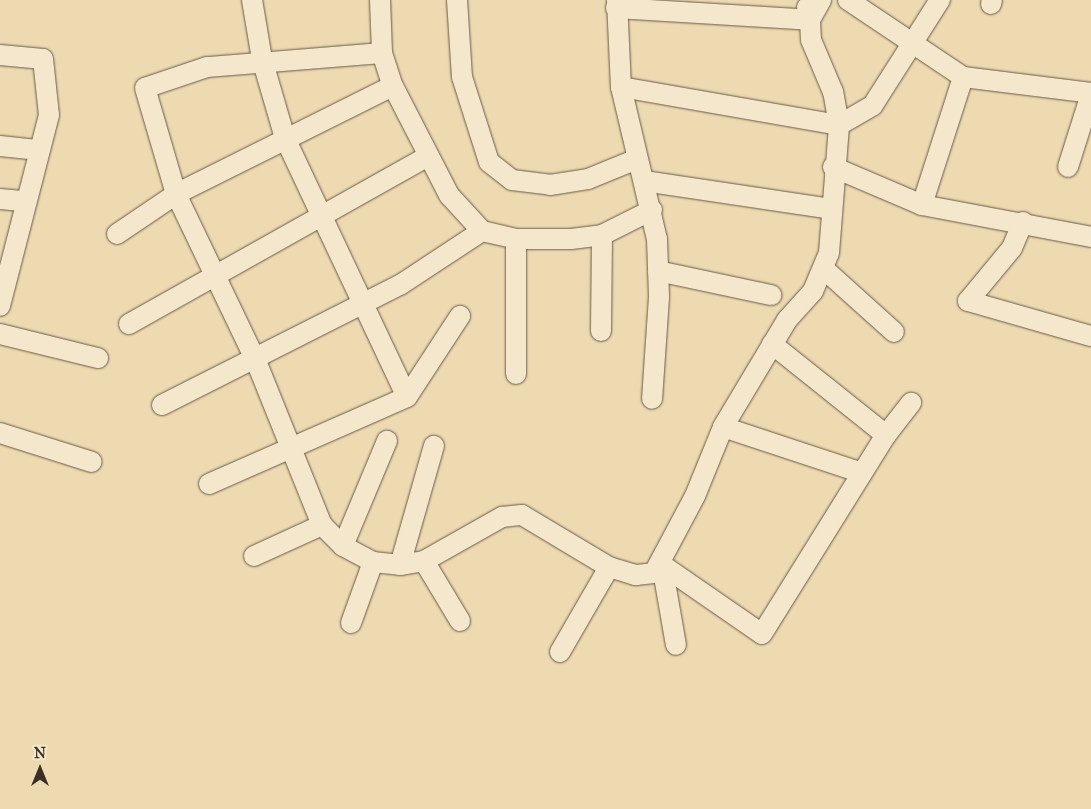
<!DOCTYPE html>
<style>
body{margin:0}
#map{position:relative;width:1091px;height:809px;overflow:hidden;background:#eedab0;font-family:"IM FELL Great Primer",serif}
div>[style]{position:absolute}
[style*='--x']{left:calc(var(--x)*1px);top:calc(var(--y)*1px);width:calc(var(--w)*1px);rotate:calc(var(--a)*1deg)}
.roads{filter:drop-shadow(0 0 1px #685a48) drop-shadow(0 0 1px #685a48)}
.minor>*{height:20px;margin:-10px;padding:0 10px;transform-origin:10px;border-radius:10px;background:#f4e7cc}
span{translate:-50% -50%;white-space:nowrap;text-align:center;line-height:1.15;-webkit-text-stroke:4px #f4e7cc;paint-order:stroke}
.north{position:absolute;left:15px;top:744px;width:50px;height:50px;-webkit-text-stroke:4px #f4e7cc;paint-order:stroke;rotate:0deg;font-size:14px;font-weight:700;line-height:20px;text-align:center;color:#3c3026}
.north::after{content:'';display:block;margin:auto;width:18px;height:22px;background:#3c3026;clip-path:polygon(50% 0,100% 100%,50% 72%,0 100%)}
</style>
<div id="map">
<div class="roads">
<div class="minor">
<div style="--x:252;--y:0;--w:60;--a:80.4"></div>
<div style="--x:262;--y:59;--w:82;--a:73.8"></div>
<div style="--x:285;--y:138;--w:286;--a:64.8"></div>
<div style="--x:380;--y:0;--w:53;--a:87.8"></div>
<div style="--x:382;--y:53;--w:35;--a:72"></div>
<div style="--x:393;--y:86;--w:123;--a:62.8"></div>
<div style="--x:449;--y:195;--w:49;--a:47.5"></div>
<div style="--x:482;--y:231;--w:35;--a:13"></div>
<div style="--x:516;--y:239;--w:55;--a:0"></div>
<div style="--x:571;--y:239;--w:31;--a:-7"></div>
<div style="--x:602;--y:235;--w:56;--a:-26.6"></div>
<div style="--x:457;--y:0;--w:77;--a:86.3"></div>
<div style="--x:462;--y:77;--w:89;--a:72.4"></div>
<div style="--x:489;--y:162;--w:29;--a:38"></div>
<div style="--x:512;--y:180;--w:38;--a:7"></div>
<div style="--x:550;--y:185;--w:38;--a:-9"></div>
<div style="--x:588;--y:179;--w:53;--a:-22.2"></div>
<div style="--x:617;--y:0;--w:87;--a:87.4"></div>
<div style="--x:621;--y:87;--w:156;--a:76.7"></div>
<div style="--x:657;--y:239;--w:58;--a:88"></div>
<div style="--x:659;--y:297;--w:102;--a:93.9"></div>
<div style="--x:848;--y:0;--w:138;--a:33.8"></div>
<div style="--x:963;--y:77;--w:129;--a:7.1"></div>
<div style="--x:991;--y:4;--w:4;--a:-76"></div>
<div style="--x:616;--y:8;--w:194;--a:3.5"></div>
<div style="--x:810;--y:20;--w:13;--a:-103"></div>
<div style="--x:382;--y:53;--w:176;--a:175.4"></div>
<div style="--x:207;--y:67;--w:65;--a:161.3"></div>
<div style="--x:145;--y:88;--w:110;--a:73.7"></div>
<div style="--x:176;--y:194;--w:185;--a:64.4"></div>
<div style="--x:256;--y:361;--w:177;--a:68.1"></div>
<div style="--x:322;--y:525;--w:30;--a:45"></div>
<div style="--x:343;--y:546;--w:34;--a:28"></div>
<div style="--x:373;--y:562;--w:27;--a:6"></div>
<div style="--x:400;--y:565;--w:24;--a:-9"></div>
<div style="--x:424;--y:561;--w:90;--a:-29.4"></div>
<div style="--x:502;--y:517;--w:20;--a:-6"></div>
<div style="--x:522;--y:515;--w:101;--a:30.9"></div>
<div style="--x:609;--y:567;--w:28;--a:17"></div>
<div style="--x:636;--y:575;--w:18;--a:-6"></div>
<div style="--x:654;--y:573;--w:87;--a:-62"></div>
<div style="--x:695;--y:496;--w:74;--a:-67.9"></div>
<div style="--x:723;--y:427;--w:125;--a:-59.1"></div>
<div style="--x:787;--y:320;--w:39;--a:-48"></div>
<div style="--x:813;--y:291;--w:41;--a:-67.2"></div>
<div style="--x:829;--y:253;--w:128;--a:-85.5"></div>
<div style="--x:839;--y:125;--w:34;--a:-100"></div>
<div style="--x:833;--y:92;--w:56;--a:-112.9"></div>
<div style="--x:811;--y:40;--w:20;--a:-93"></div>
<div style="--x:810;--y:20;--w:23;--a:-61"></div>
<div style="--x:0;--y:55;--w:43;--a:5.3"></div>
<div style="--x:43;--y:59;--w:56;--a:83.9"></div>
<div style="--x:49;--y:115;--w:197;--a:104.4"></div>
<div style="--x:621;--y:87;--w:221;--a:9.9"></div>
<div style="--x:839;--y:125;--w:39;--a:-30"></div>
<div style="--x:873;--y:105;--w:125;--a:-57.5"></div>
<div style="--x:0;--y:146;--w:37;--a:6"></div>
<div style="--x:833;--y:167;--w:97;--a:23.1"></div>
<div style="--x:922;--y:205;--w:172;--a:10.7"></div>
<div style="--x:1068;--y:167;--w:77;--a:-72.5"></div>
<div style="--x:644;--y:181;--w:189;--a:8.5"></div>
<div style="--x:0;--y:199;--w:25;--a:5"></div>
<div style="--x:922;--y:205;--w:134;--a:-72.2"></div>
<div style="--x:1023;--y:222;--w:28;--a:113"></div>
<div style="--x:1012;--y:248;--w:69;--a:129.7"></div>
<div style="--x:968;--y:301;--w:128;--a:15.9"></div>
<div style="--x:117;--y:234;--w:71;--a:-34.1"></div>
<div style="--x:176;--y:194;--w:242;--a:-26.5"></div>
<div style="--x:516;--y:239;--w:135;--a:90"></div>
<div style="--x:824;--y:269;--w:94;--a:42"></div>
<div style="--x:658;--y:271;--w:116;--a:12"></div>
<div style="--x:129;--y:324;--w:342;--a:-29.3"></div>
<div style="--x:601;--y:331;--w:96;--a:-89.4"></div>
<div style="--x:0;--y:334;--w:101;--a:13.8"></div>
<div style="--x:772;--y:344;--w:146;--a:38.6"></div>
<div style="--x:162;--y:405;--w:267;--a:-26.8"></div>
<div style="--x:400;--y:285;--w:98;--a:-33.4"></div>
<div style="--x:723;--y:427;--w:146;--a:18.3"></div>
<div style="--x:0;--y:433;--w:96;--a:17.5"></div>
<div style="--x:209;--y:484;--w:216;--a:-23.7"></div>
<div style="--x:407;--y:397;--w:97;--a:-56.8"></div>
<div style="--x:343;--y:546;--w:114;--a:-67.3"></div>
<div style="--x:254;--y:556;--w:75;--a:-24.5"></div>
<div style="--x:424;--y:561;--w:70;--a:59"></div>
<div style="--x:400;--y:565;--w:124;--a:-74.1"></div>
<div style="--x:662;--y:565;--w:121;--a:34.6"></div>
<div style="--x:762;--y:634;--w:234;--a:-58.1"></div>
<div style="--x:886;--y:435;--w:41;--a:-52"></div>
<div style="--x:662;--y:565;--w:81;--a:80.1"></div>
<div style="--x:351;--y:623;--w:65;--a:-70.2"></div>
<div style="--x:560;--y:652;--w:98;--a:-60"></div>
</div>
</div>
<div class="north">N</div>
</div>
